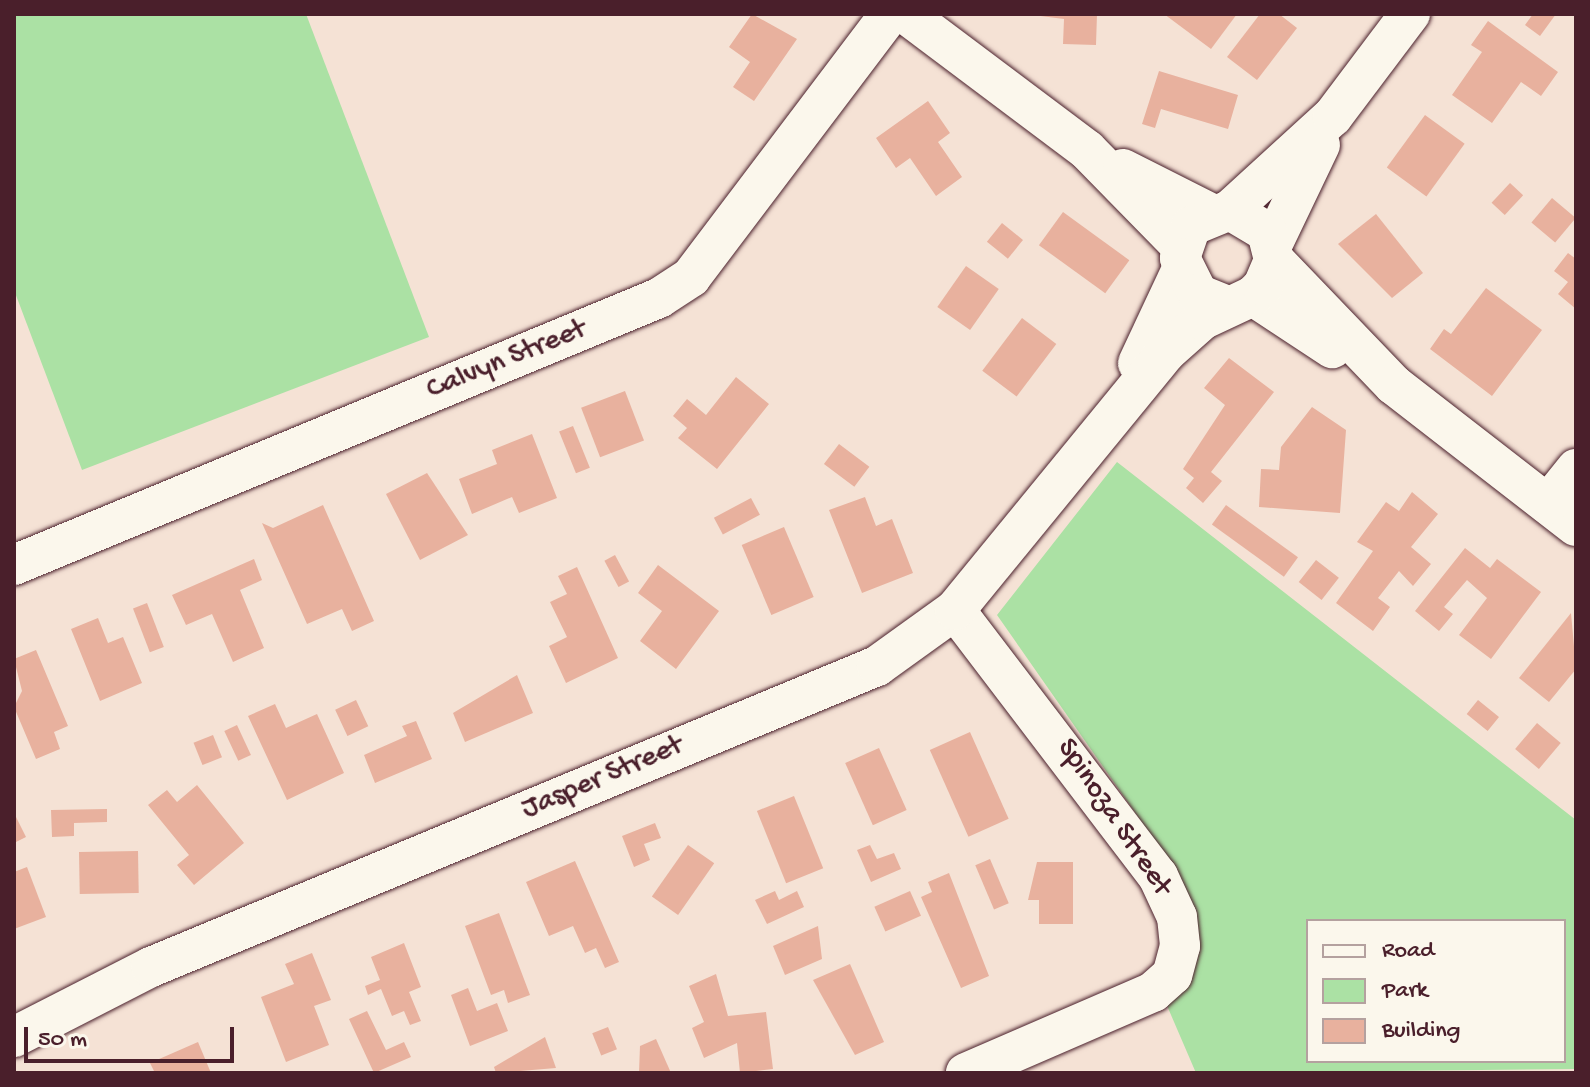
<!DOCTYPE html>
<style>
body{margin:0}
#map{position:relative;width:1590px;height:1087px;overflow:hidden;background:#f5e2d5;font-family:"Gochi Hand",sans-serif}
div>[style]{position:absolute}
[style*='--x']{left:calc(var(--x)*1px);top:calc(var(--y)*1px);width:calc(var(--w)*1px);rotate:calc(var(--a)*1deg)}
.green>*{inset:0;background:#abe1a4}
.building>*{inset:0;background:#e8b19e;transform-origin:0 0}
.roads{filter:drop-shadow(0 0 2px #4a1f2b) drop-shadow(0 0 2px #4a1f2b)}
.minor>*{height:40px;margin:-20px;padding:0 20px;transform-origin:20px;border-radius:20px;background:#fbf7ec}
span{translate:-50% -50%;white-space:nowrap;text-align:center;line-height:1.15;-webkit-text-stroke:6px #fbf7ec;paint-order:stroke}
.street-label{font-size:30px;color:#4a1f2b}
.frame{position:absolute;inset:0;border:16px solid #4a1f2b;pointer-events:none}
.legend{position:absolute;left:1306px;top:919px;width:260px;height:144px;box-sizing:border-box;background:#fbf7ec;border:2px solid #b4a19f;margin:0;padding:10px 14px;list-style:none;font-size:24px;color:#4a1f2b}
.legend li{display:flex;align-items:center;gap:16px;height:40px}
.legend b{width:40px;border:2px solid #b4a19f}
.scale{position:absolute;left:24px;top:1027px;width:210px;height:36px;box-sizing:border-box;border:4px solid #4a1f2b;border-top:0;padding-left:10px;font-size:24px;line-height:28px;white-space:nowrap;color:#4a1f2b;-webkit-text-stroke:6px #fbf7ec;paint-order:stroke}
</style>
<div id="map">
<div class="green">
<div style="clip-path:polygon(14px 14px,306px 14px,429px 337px,82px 470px,14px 290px)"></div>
<div style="clip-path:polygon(evenodd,1117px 462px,1576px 820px,1576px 1069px,1196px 1073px,1165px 1001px,1171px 864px,997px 615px,1117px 462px,1308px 921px,1564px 921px,1564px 1061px,1308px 1061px,1308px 921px)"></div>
</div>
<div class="building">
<div style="clip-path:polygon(752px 14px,797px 39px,754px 101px,733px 87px,750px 62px,729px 47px)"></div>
<div style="clip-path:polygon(1025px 14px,1097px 14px,1096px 45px,1063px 44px,1064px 19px)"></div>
<div style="clip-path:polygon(1164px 14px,1237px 14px,1211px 49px)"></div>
<div style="clip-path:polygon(1260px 14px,1279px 14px,1297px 28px,1257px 80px,1227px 57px)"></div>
<div style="clip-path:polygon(1533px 14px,1556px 14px,1540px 36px,1525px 25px)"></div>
<div style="clip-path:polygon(1488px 21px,1558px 72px,1541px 96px,1521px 82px,1492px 123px,1452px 95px,1482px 52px,1471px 45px)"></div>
<div style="clip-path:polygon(1159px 71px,1238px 95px,1228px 129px,1161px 109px,1155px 128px,1142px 124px)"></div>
<div style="clip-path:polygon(928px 101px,950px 133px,938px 142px,962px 177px,936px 196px,910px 158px,896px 168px,876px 138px)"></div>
<div style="left:1425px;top:115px;width:49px;height:65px;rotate:36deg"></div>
<div style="left:1510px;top:183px;width:18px;height:27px;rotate:43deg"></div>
<div style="left:1552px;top:198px;width:31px;height:32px;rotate:40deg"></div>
<div style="left:1063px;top:212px;width:82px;height:41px;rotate:36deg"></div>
<div style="clip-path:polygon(1376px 214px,1423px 273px,1392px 298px,1338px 244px)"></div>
<div style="left:1002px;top:223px;width:27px;height:24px;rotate:39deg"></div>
<div style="clip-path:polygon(1568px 253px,1576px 259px,1576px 309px,1558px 294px,1568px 282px,1554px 271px)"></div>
<div style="left:966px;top:266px;width:40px;height:50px;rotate:35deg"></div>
<div style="clip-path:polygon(1486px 288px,1542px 330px,1492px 396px,1430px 349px,1444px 329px,1451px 334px)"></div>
<div style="left:1022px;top:318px;width:43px;height:66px;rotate:37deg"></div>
<div style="clip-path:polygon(1229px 358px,1274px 392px,1211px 472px,1222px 481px,1203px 503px,1186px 488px,1194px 478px,1183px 469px,1225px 405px,1204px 388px)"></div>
<div style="clip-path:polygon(736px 377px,769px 404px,717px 469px,678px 438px,687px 428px,673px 416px,687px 399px,706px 415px)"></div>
<div style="left:625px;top:391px;width:53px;height:47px;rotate:69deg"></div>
<div style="clip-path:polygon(1312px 407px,1346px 430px,1340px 513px,1259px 507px,1261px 469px,1279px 470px,1281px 447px)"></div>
<div style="left:573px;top:426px;width:45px;height:15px;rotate:68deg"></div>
<div style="clip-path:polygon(532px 434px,557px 498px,519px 513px,512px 497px,472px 514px,459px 479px,497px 464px,492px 450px)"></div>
<div style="left:839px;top:444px;width:38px;height:25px;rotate:37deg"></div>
<div style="clip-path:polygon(427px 473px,468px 535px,420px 560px,386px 494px)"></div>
<div style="clip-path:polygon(1412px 492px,1438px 514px,1411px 547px,1431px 564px,1413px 586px,1399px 571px,1378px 598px,1390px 607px,1373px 631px,1336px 603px,1373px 551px,1357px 542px,1386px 502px,1399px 511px)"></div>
<div style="clip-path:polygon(865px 497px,876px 526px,892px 519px,913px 573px,862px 593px,829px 510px)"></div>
<div style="left:751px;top:498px;width:19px;height:42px;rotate:62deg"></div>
<div style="clip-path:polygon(323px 505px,374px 621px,352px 631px,342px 609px,307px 624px,262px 523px,273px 528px)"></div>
<div style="left:1226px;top:505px;width:89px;height:24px;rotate:36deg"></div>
<div style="left:784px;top:527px;width:76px;height:46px;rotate:67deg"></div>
<div style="clip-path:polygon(1465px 548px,1490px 568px,1497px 559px,1541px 592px,1491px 659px,1459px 635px,1487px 598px,1467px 580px,1444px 607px,1453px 614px,1439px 631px,1415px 611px)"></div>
<div style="left:615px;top:555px;width:30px;height:12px;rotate:62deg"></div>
<div style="clip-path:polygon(254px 559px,262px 580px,240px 590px,264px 648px,233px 662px,212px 614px,186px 625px,172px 595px)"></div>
<div style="left:1316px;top:560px;width:29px;height:28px;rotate:38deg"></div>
<div style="clip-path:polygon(658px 565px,719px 611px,676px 669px,640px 641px,662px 611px,638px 593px)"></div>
<div style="clip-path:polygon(577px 567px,618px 658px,566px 683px,549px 646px,567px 637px,550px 602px,567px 594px,558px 576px)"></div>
<div style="left:147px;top:603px;width:47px;height:15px;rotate:69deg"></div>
<div style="clip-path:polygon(1571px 613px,1576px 669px,1549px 702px,1519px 678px)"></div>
<div style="clip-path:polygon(98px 618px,108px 643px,123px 637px,142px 683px,100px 701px,71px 629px)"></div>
<div style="clip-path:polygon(36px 650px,68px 726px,54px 732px,60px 749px,36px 759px,14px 707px,22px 691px,14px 659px)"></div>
<div style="clip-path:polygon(517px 675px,533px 713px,465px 742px,453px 713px)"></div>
<div style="left:356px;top:700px;width:29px;height:23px;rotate:65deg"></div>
<div style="left:1478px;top:700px;width:27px;height:18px;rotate:39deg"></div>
<div style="clip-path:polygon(275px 704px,286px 728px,317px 714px,344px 773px,287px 800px,248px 716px)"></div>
<div style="clip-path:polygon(416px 721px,432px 759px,375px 783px,364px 755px,407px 736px,402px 726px)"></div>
<div style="left:1537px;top:723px;width:31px;height:34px;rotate:40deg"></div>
<div style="left:237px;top:725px;width:33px;height:14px;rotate:65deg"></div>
<div style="left:970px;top:732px;width:95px;height:44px;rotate:66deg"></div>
<div style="left:213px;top:735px;width:24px;height:21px;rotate:68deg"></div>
<div style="left:879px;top:748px;width:68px;height:37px;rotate:66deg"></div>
<div style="clip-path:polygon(197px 785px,244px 843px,194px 885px,177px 865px,189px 855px,148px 805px,167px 790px,177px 802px)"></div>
<div style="left:794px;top:796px;width:78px;height:40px;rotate:68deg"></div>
<div style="clip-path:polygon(107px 809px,107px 822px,74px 823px,74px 836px,52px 837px,51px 810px)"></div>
<div style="clip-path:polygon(16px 817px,26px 837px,14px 843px,14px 818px)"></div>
<div style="clip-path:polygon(655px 823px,661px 838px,644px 844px,650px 860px,634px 867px,622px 836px)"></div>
<div style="left:688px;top:845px;width:32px;height:63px;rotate:35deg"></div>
<div style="clip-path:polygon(870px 845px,877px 859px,894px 853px,901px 869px,871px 882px,857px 850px)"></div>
<div style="left:138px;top:851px;width:42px;height:59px;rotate:89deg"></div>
<div style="left:990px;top:859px;width:48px;height:16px;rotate:67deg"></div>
<div style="clip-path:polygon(575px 861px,619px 962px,605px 968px,596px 948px,585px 953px,573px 926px,549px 936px,526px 882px)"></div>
<div style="clip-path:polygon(1037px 862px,1073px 862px,1073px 924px,1039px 924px,1039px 900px,1028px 900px)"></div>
<div style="clip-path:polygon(27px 867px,46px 917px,14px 929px,14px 872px)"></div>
<div style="clip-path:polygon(949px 873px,989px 976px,961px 988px,921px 897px,932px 892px,928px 882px)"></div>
<div style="clip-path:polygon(775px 891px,779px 900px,797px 891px,804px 907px,767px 924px,755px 900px)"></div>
<div style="left:910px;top:891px;width:27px;height:39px;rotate:66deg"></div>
<div style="clip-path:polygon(499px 913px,530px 995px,508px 1003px,504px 990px,491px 995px,465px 926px)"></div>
<div style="clip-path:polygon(818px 926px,822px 959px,785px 975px,773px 946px)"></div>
<div style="clip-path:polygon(404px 943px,421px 987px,409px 992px,421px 1021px,410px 1025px,404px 1011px,392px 1016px,381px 989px,368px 995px,365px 986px,380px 980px,371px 957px)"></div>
<div style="clip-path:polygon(312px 953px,331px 1000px,314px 1006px,329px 1045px,286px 1062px,261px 997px,294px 984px,285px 964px)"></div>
<div style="clip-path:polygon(850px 964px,884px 1042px,855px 1055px,813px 980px)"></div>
<div style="clip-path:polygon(716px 974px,728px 1016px,766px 1012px,773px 1069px,740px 1073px,737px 1043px,704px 1058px,692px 1028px,704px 1022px,689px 986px)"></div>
<div style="clip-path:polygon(468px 988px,477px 1011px,497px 1003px,508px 1031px,470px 1046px,451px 995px)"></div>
<div style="clip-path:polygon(367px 1011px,386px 1050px,404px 1042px,411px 1057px,374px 1073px,349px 1019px)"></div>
<div style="left:608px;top:1027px;width:24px;height:17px;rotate:68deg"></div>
<div style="clip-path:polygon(545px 1037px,556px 1068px,496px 1073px,494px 1067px)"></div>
<div style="clip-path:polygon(656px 1039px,671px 1073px,639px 1073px,640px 1046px)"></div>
<div style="clip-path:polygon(198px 1042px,211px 1073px,155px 1073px,150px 1063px)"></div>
</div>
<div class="roads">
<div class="minor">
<div style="--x:906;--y:14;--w:226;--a:36.9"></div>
<div style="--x:1087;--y:150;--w:134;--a:45.6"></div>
<div style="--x:1123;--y:169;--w:97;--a:26.8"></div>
<div style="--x:1230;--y:210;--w:139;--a:-42.4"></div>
<div style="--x:1333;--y:116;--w:128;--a:-53"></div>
<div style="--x:1272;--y:245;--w:111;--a:-64.4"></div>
<div style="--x:1274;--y:260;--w:173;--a:46.2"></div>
<div style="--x:1394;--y:385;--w:230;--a:37.8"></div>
<div style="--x:1253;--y:296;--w:95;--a:33.4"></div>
<div style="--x:1138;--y:363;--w:104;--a:-64.9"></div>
<div style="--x:1548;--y:504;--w:45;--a:-51.3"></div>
<div style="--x:14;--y:565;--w:698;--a:-22.49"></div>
<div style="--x:659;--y:298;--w:38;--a:-33"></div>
<div style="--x:691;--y:277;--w:330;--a:-52.9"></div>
<div style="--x:955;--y:610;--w:335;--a:52.7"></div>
<div style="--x:1158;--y:876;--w:45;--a:65.1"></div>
<div style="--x:1177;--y:917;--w:29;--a:84"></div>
<div style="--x:1180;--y:946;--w:30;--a:105"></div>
<div style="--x:1172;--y:975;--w:25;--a:138"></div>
<div style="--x:1153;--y:992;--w:204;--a:156.6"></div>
<div style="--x:14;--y:1037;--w:154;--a:-27.1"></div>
<div style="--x:151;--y:967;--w:786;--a:-22.52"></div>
<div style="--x:877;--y:666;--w:96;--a:-35.7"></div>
<div style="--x:955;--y:610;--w:332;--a:-50.7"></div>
<div style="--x:1165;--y:353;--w:50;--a:-41.7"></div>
<div style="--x:1202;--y:320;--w:56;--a:-25.2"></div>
<div style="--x:1253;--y:296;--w:14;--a:-45"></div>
<div style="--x:1263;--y:286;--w:28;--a:-67"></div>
<div style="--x:1274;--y:260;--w:29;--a:-104"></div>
<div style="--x:1267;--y:232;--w:43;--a:-149.3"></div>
<div style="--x:1230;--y:210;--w:42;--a:157.7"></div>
<div style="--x:1191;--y:226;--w:34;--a:109"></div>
<div style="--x:1180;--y:258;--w:40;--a:63.4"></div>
<div style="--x:1198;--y:294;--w:32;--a:22"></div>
</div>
</div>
<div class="street-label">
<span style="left:507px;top:361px;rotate:-22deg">Calvyn Street</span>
<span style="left:603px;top:779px;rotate:-23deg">Jasper Street</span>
<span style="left:1113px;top:818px;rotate:56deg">Spinoza Street</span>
</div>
<div class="frame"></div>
<ul class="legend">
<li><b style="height:10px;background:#fbf7ec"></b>Road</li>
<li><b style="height:22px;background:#abe1a4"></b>Park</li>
<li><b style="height:22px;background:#e8b19e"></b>Building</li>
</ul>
<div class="scale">50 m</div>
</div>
